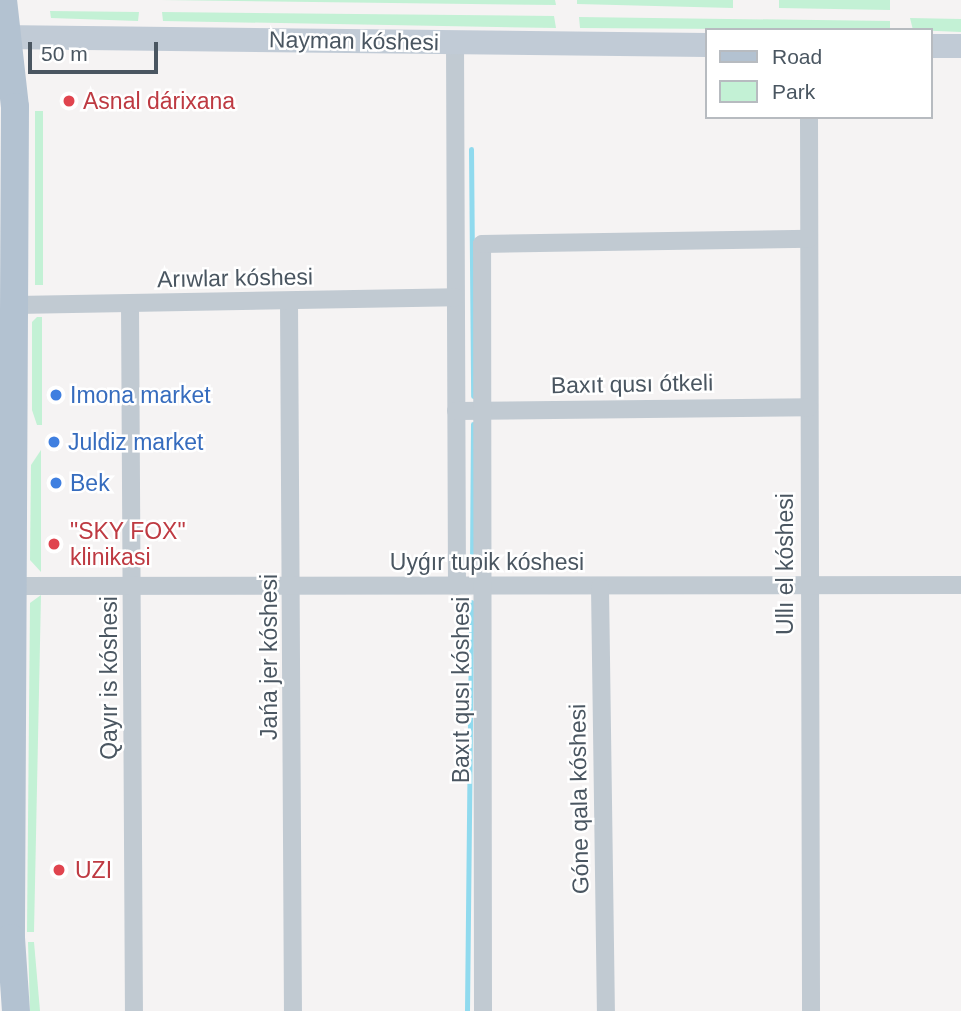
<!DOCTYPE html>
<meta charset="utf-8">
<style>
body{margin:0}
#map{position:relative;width:961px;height:1011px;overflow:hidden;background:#f5f3f3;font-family:Helvetica,sans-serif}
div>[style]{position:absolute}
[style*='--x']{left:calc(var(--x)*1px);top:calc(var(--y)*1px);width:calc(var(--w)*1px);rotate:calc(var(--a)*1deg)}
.green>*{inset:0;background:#c3f1d5;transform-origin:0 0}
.stream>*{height:5px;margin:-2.5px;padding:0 2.5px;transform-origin:2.5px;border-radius:2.5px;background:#90daee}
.street>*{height:18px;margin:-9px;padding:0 9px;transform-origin:9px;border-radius:9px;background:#c1cad2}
.secondary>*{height:24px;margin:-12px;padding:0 12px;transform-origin:12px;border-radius:12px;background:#c1cbd6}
.primary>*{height:28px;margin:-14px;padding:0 14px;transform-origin:14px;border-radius:14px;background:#b3c2d1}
.dots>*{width:19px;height:19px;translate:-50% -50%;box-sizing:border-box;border:4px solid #fff;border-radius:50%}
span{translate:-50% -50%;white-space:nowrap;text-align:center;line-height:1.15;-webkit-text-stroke:5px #fff;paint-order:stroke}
.street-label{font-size:23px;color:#4a5661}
.health-label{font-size:23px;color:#be3a42}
.left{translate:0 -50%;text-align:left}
.shop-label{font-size:23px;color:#366cbe}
.legend{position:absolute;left:705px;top:28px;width:228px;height:91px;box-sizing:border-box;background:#fff;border:2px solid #b7bbc0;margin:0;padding:9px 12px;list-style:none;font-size:21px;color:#4a5661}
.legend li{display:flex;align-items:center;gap:14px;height:35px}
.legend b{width:35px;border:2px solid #b7bbc0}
.scale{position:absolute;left:28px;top:42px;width:130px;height:32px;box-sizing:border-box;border:4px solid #4a5661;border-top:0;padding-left:9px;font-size:21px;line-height:24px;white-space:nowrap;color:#4a5661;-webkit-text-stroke:5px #fff;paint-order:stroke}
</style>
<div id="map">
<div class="green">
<div style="clip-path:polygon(161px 0,555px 0,556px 5px)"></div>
<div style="clip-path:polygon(577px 0,733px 0,733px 8px,577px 4px)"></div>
<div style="clip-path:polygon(779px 0,890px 0,890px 10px,779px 8px)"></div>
<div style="clip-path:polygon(50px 11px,139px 12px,138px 21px,51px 18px)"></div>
<div style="clip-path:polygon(162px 12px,554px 16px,556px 28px,163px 21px)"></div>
<div style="clip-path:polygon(579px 17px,890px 21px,890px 30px,580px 28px)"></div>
<div style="clip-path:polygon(910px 18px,961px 19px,961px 32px,913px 30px)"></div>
<div style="left:35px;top:111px;width:8px;height:174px"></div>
<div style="clip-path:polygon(37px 317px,42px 317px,42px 425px,37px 425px,32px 410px,32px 322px)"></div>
<div style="clip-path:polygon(41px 450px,41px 572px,30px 560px,31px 465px)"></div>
<div style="clip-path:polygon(41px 595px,34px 932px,27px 932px,30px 603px)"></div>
<div style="clip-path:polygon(28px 942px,34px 942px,40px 1011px,30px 1011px)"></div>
</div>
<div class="stream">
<div style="--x:471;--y:149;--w:247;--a:89.5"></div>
<div style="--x:472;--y:566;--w:142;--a:-89.6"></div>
<div style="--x:467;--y:1011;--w:409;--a:-89.4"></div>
</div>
<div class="street">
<div style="--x:455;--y:42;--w:544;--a:89.79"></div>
<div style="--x:809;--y:117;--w:894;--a:89.87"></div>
<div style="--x:289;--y:302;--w:709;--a:89.68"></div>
<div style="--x:130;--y:304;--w:707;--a:89.68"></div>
<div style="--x:16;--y:305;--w:439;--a:-1"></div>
<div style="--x:456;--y:411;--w:353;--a:-0.6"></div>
<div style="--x:14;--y:586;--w:947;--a:-0.06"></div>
<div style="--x:600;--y:587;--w:424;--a:89.2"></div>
<div style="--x:483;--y:1011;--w:767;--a:-90.07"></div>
<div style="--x:482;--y:244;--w:327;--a:-0.9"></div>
</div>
<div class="secondary">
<div style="--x:0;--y:37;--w:707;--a:0.65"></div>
<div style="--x:931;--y:46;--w:30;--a:0"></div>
</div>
<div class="primary">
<div style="--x:3;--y:0;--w:108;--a:83.6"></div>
<div style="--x:15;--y:107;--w:831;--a:90.28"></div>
<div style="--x:11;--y:938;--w:73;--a:86.1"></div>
</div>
<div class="dots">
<div style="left:69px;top:101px;background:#e0444e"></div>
<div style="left:56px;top:395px;background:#3f7fe0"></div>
<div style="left:54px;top:442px;background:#3f7fe0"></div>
<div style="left:56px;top:483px;background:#3f7fe0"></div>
<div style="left:54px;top:544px;background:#e0444e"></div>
<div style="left:59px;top:870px;background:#e0444e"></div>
</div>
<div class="street-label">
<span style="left:354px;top:41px;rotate:1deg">Nayman kóshesi</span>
<span style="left:235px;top:278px;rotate:-1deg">Arıwlar kóshesi</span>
<span style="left:632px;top:384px;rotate:-1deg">Baxıt qusı ótkeli</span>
<span style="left:487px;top:562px">Uyǵır tupik kóshesi</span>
<span style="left:785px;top:564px;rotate:-90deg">Ullı el kóshesi</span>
<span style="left:269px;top:657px;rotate:-90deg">Jańa jer kóshesi</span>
<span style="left:109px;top:678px;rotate:-90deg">Qayır is kóshesi</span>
<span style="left:461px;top:690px;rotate:-90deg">Baxıt qusı kóshesi</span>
<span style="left:579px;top:799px;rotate:-91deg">Góne qala kóshesi</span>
</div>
<div class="health-label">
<span class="left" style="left:83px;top:101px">Asnal dárixana</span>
<span class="left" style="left:70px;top:544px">"SKY FOX"<br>klinikasi</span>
<span class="left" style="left:75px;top:870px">UZI</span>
</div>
<div class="shop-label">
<span class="left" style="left:70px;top:395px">Imona market</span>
<span class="left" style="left:68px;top:442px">Juldiz market</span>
<span class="left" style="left:70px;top:483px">Bek</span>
</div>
<ul class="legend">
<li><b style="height:9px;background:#b3c2d1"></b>Road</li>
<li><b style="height:19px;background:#c3f1d5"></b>Park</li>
</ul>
<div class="scale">50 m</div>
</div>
